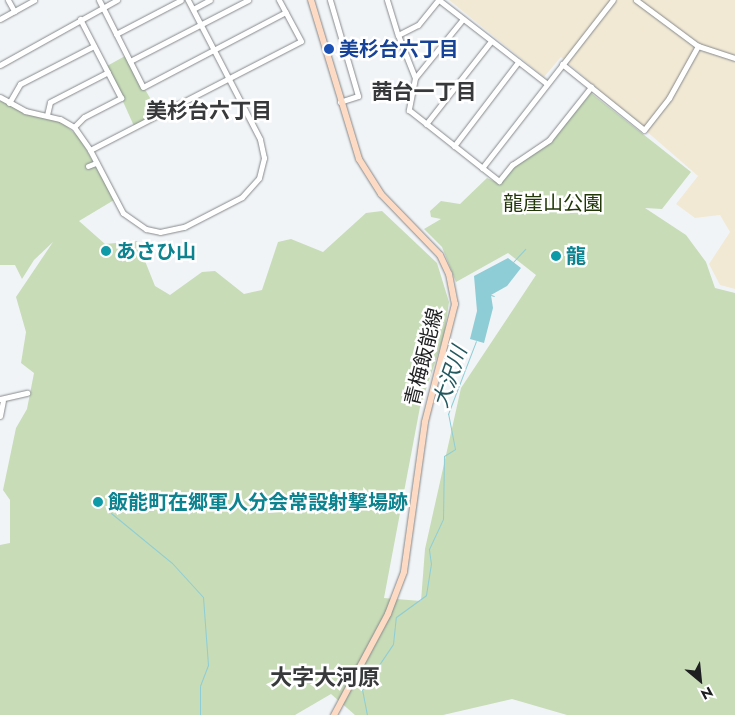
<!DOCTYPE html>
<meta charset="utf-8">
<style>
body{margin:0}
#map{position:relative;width:735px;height:715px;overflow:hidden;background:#f1f4f7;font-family:Jost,"Noto Sans JP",sans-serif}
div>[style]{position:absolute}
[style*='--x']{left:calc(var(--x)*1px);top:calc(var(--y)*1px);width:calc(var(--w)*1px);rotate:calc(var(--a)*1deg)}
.industrial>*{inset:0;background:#f2e9d4}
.green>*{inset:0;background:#c7dcb7}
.water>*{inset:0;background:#8ecdd5}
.stream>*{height:1px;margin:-0.5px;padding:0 0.5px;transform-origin:0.5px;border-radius:0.5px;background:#8ecdd5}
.roads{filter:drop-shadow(0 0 1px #86898b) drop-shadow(0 0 1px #86898b)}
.minor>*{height:5px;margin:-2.5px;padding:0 2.5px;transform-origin:2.5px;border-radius:2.5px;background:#fff}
.major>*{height:6px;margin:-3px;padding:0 3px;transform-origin:3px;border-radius:3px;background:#fddac3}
.dots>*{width:14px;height:14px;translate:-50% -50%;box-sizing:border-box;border:2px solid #fff;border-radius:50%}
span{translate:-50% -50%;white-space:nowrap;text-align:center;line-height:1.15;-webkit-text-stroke:5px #fff;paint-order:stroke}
.transit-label{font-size:20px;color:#164399;font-weight:700}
.left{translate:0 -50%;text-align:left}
.park-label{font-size:20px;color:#213708}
.culture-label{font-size:20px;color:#0d838f;font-weight:700}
.street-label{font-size:20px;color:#1e1f20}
.neighbourhood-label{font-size:21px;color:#37393b;font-weight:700}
.water-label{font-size:21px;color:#23585f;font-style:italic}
.quarter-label{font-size:22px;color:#37393b;font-weight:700}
.north{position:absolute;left:675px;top:655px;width:50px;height:50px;-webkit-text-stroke:4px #fff;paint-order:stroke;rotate:152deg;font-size:14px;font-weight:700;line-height:20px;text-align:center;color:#1e1f20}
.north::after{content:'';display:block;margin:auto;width:18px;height:22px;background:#1e1f20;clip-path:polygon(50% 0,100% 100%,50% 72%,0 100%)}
</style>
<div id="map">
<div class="industrial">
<div style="clip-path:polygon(449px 0,735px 0,735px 289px,720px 285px,709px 264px,730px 232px,720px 215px,695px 218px,676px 204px,698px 176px,561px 57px,544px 77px)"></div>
</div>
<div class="green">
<div style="clip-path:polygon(125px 56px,159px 113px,134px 126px,107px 66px)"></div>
<div style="clip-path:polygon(591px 93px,691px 172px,662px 209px,645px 208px,686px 235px,706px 262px,715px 288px,735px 293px,735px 715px,567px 715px,512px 699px,443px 715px,355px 715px,331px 694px,295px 715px,0 715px,0 545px,10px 543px,10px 500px,3px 490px,16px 428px,27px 409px,34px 373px,21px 363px,26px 332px,16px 297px,53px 242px,34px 260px,22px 279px,15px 265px,0 265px,0 101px,63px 123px,80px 138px,114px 200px,79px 221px,105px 244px,137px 241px,155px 286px,170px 295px,202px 272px,215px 271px,244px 294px,262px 290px,278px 242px,291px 239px,323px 252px,366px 213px,382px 211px,437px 263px,449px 302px,444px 336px,420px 407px,384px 598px,421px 601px,425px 549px,461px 388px,536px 275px,508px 253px,456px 282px,442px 247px,424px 229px,441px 219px,431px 217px,430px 211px,441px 201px,460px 204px,487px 178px,500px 184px,515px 165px,551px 141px)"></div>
</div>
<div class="water">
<div style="clip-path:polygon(508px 258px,521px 268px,507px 286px,491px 295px,493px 308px,484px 343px,470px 339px,477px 311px,474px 276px)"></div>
</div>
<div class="stream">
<div style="--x:513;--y:262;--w:18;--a:-47"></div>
<div style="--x:491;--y:295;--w:3;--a:18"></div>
<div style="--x:111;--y:513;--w:79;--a:39.3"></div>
<div style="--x:172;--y:563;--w:46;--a:47.6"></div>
<div style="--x:203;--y:597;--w:68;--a:85.8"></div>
<div style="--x:208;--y:665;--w:22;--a:111"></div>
<div style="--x:200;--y:686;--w:29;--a:90"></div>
<div style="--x:367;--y:715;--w:25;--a:-101"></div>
<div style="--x:362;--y:690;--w:55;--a:-56"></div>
<div style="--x:393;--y:644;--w:27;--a:-84"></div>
<div style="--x:396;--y:617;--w:37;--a:-36"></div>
<div style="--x:426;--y:595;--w:31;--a:-81"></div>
<div style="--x:431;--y:564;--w:15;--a:-98"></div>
<div style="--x:429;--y:549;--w:33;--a:-65"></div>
<div style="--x:443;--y:519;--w:63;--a:-89.1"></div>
<div style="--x:444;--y:456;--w:13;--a:-32"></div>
<div style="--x:455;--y:449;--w:36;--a:-101"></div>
<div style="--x:448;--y:414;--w:78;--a:-69"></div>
</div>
<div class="roads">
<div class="minor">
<div style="--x:8;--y:0;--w:13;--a:61"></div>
<div style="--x:99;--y:0;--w:97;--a:63.2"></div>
<div style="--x:143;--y:87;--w:161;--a:-27.7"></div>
<div style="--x:330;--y:0;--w:100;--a:73.7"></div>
<div style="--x:358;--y:96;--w:19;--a:162"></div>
<div style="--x:387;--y:0;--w:37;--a:73"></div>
<div style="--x:398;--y:35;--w:22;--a:-27"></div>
<div style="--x:418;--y:25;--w:32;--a:-51"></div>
<div style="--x:439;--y:0;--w:135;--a:37.8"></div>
<div style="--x:636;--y:0;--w:77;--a:36.6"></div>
<div style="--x:698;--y:46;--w:39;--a:18"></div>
<div style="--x:193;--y:9;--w:19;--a:-28"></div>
<div style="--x:0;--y:19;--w:39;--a:-29"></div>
<div style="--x:116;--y:34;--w:73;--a:-27.6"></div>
<div style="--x:398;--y:35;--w:46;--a:68.4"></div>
<div style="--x:415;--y:78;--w:76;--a:-50.9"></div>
<div style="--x:130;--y:61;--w:133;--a:-27.3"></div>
<div style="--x:562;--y:64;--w:105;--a:38.8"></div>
<div style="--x:644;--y:130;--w:41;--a:-52"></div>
<div style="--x:669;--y:98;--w:60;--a:-60.9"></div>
<div style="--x:0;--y:65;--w:134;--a:-29.1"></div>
<div style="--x:415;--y:78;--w:33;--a:101"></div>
<div style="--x:409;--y:110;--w:115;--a:38.3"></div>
<div style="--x:499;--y:181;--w:21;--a:-51"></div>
<div style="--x:512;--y:165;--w:45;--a:-34"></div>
<div style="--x:549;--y:140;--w:68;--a:-51.6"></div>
<div style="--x:0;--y:97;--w:29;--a:29"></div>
<div style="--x:25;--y:111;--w:36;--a:13"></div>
<div style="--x:60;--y:119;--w:16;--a:30"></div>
<div style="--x:74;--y:127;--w:28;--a:55"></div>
<div style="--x:90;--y:150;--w:237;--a:-27.3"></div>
<div style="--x:301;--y:41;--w:47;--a:-118.2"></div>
<div style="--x:9;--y:103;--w:22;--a:-60"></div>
<div style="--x:20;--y:84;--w:83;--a:-27.2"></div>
<div style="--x:47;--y:115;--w:13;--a:-77"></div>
<div style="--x:50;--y:102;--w:65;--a:-27.3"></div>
<div style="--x:426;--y:124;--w:105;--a:-51.9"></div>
<div style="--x:74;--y:127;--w:14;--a:-45"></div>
<div style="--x:84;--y:117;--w:42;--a:-27.2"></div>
<div style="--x:121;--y:98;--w:89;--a:-117.4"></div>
<div style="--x:454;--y:146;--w:106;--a:-52.7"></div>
<div style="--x:90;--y:150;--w:71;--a:62.4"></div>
<div style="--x:123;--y:213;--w:28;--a:35"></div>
<div style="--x:146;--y:229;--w:14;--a:12"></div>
<div style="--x:160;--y:232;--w:25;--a:-12"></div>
<div style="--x:184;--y:227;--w:65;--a:-27.3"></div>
<div style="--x:242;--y:197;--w:25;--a:-48"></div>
<div style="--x:259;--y:178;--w:21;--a:-76"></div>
<div style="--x:264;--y:158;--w:19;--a:-102"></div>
<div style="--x:260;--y:139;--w:157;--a:-117.4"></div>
<div style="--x:88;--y:166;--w:9;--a:-21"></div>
<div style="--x:482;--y:168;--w:213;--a:-52.1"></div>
<div style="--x:0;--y:399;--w:28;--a:-13"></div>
<div style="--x:0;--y:416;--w:15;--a:-79"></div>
</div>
<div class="major">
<div style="--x:311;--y:0;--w:166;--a:73.2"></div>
<div style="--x:359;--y:159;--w:41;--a:57.8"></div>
<div style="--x:381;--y:194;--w:85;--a:46"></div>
<div style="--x:440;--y:255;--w:21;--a:65"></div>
<div style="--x:449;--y:274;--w:31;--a:79"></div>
<div style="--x:455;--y:304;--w:122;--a:104.3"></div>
<div style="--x:425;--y:422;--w:151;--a:98"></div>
<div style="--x:404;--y:572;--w:45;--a:110.9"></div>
<div style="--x:388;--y:614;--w:115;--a:118.1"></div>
</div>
</div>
<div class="dots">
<div style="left:329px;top:49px;background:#1a4fb4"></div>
<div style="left:106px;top:251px;background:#0f9aa8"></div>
<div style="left:556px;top:256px;background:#0f9aa8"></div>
<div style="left:98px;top:502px;background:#0f9aa8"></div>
</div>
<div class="transit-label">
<span class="left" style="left:339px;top:49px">美杉台六丁目</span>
</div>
<div class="park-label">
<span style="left:553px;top:203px">龍崖山公園</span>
</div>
<div class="culture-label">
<span class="left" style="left:116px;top:251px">あさひ山</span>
<span class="left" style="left:566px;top:256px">龍</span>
<span class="left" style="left:108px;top:502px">飯能町在郷軍人分会常設射撃場跡</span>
</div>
<div class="street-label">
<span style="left:424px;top:357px;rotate:-76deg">青梅飯能線</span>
</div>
<div class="neighbourhood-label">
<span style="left:424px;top:92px">茜台一丁目</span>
<span style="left:209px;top:111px">美杉台六丁目</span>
</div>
<div class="water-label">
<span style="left:450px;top:377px;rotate:-71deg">大沢川</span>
</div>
<div class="quarter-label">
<span style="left:325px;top:678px">大字大河原</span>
</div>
<div class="north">N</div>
</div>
